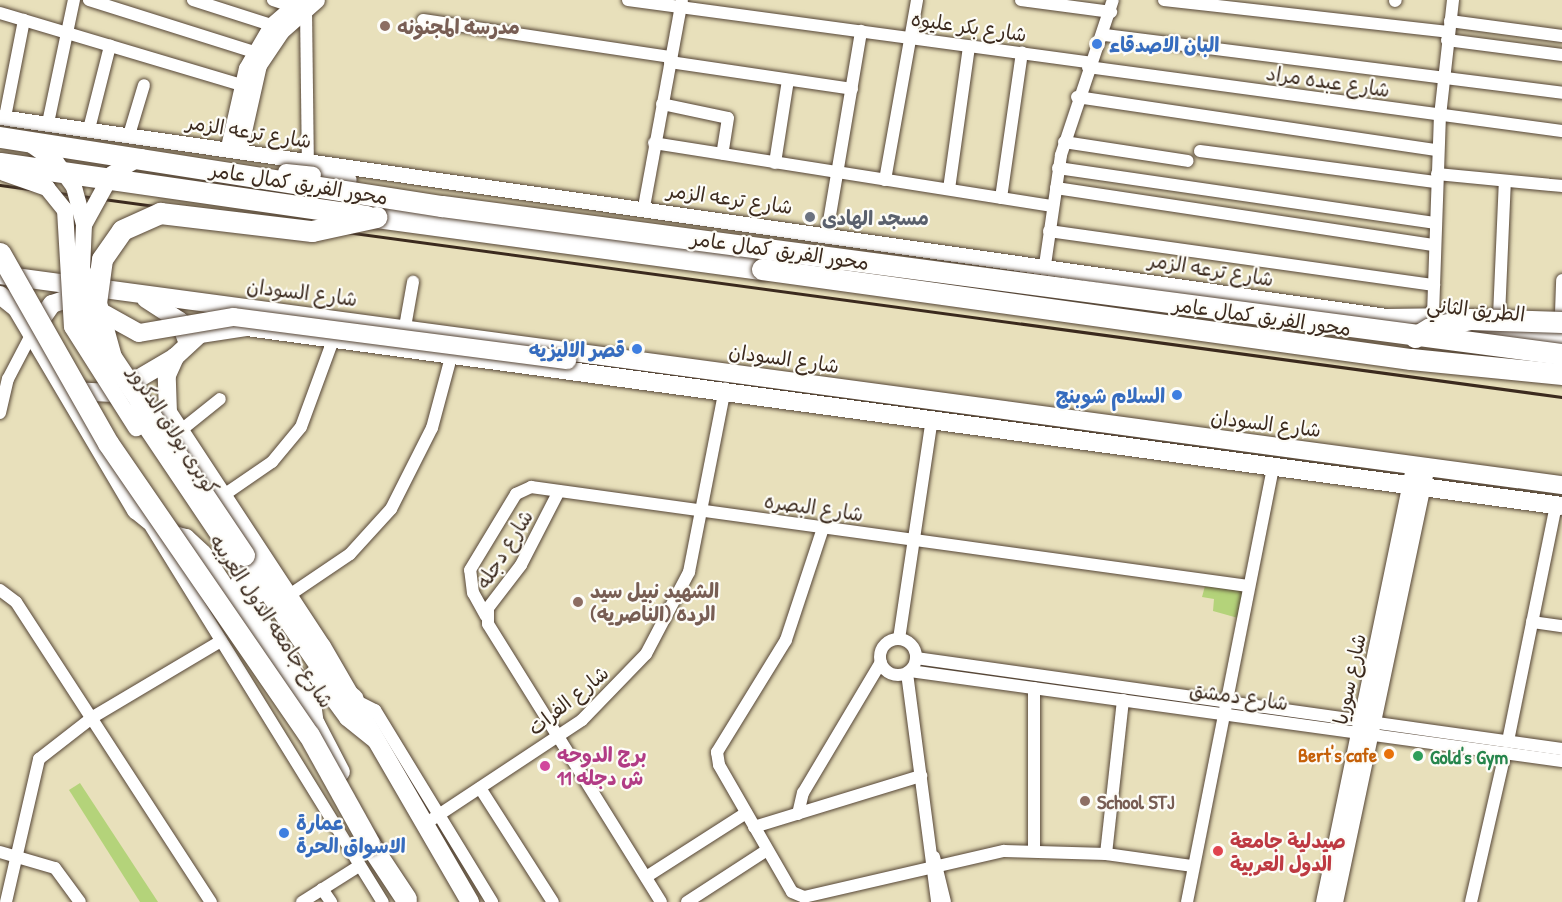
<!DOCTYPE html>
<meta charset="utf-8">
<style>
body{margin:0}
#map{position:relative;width:1562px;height:902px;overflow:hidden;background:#e8e0bb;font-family:"Patrick Hand","Playpen Sans Arabic",sans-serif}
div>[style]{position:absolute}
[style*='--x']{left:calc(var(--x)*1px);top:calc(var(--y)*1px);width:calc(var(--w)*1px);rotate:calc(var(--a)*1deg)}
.green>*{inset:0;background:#b4d37a}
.roads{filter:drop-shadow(0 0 2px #554536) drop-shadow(0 0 2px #554536)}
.minor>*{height:12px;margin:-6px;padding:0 6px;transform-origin:6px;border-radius:6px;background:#fff}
.minor>.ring{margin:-6px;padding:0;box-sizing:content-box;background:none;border:12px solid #fff;border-radius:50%}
.tertiary>*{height:15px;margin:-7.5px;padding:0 7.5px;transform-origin:7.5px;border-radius:7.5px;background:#fff}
.secondary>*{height:16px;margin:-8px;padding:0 8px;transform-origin:8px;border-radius:8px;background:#fff}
.primary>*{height:18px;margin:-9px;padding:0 9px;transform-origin:9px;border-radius:9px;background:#fff}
.motorway>*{height:21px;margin:-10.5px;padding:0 10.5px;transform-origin:10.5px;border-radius:10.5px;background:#fff}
.rail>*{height:3px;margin:-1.5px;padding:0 1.5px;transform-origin:1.5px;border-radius:1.5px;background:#3b2a1e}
.bridges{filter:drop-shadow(0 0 2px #554536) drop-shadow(0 0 2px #554536)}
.secondary-bridge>*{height:16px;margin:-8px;padding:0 8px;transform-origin:8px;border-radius:8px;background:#fff}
.primary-bridge>*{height:18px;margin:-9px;padding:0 9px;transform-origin:9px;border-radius:9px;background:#fff}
.motorway-bridge>*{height:21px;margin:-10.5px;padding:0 10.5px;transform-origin:10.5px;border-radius:10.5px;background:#fff}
.dots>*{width:16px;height:16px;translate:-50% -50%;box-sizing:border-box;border:3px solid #fdfcf7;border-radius:50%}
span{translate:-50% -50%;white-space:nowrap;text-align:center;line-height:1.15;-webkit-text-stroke:4.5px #fdfcf7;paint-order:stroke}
.education-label{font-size:20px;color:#785e54;font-weight:700}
.left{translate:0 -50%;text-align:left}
.street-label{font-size:20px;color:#3b2a1e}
.shop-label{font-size:20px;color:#366cbe;font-weight:700}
.right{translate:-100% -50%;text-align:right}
.worship-label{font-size:20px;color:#5b616d;font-weight:700}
.hotel-label{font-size:20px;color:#b23c85;font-weight:700}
.food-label{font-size:20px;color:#c56008;font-weight:700}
.leisure-label{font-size:20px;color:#27864d;font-weight:700}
.health-label{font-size:20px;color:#be3a42;font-weight:700}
</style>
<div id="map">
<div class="green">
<div style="clip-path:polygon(1205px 586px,1243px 591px,1238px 618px,1213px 611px,1214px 599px,1202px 597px)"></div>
<div style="clip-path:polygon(80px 783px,158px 902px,140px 902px,69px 790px)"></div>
</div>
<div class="roads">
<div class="minor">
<div style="--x:89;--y:0;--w:173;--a:17.5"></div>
<div style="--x:193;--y:0;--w:82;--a:17.8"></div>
<div style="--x:273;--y:0;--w:20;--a:18"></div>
<div style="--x:628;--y:0;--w:467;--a:7.7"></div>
<div style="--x:1021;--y:0;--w:91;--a:7.6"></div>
<div style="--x:1164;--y:0;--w:286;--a:6.4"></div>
<div style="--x:1395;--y:1;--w:1;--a:-45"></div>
<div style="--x:306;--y:9;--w:153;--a:89.3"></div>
<div style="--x:0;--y:13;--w:252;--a:16.6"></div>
<div style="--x:423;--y:20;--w:251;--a:8.5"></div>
<div style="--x:1450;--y:21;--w:113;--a:7.6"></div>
<div style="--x:1105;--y:35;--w:461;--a:7.2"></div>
<div style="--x:1447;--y:40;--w:116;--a:7.4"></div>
<div style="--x:670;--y:62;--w:184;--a:8.4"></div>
<div style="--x:1088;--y:67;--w:478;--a:7.7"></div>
<div style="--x:1077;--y:97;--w:365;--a:8.4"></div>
<div style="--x:662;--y:104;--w:67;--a:12"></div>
<div style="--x:728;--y:118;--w:36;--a:99"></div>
<div style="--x:5;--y:117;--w:99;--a:-78.9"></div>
<div style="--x:48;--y:123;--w:126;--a:-78.1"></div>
<div style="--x:89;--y:129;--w:86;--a:-75.8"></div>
<div style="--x:129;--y:135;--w:52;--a:-73.3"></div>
<div style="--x:1064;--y:142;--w:125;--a:8.7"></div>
<div style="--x:654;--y:143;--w:404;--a:9"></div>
<div style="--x:1200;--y:151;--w:239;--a:7.5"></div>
<div style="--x:775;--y:163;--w:84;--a:-81.1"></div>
<div style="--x:1058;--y:168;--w:382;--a:8.3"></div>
<div style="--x:1437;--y:174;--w:126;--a:5.5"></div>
<div style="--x:885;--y:180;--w:183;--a:-79.9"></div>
<div style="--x:1056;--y:188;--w:383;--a:8.6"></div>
<div style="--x:949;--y:189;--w:144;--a:-82"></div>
<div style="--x:1001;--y:198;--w:147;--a:-81.8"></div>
<div style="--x:644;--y:207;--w:210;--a:-79.6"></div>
<div style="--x:1049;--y:231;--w:389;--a:8"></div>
<div style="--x:827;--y:233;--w:205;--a:-80.4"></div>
<div style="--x:1045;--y:265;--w:111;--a:-81.7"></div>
<div style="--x:1061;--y:155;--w:163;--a:-71.5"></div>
<div style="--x:1561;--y:313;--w:33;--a:-88"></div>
<div style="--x:1433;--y:315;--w:199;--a:-88"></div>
<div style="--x:1440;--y:116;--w:117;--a:-83.6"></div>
<div style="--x:1499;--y:316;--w:135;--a:-87.5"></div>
<div style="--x:405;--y:327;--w:46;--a:-79.9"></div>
<div style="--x:0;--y:413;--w:35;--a:-77"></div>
<div style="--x:8;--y:379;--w:52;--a:-62.4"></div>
<div style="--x:180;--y:431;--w:51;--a:-38.7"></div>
<div style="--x:559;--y:491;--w:83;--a:117.2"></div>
<div style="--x:521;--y:565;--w:54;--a:127.5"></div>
<div style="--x:488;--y:608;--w:16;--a:90"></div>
<div style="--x:488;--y:624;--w:327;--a:58.1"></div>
<div style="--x:221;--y:497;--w:62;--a:-34.5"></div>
<div style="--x:272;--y:462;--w:45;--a:-50.4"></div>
<div style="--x:301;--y:427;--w:93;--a:-69.8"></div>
<div style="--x:151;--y:527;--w:441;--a:58.3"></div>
<div style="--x:823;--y:528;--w:118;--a:108.3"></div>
<div style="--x:786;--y:640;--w:132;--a:121.6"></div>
<div style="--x:717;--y:752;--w:13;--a:81"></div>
<div style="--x:719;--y:765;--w:146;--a:60.1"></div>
<div style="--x:792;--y:892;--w:13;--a:23"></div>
<div style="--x:804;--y:897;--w:205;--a:-13"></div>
<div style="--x:1004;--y:851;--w:102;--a:1.7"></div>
<div style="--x:1106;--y:854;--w:88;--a:7.9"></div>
<div style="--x:0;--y:590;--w:20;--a:37"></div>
<div style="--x:16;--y:602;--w:358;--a:57"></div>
<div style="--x:288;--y:596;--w:75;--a:-34.1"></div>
<div style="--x:350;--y:554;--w:61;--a:-47.7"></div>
<div style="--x:391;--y:509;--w:91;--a:-63.2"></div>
<div style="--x:432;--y:428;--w:73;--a:-75"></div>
<div style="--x:486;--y:616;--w:26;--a:-119"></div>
<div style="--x:473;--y:593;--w:23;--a:-97"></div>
<div style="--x:470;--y:570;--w:89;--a:-58.8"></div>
<div style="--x:516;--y:494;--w:17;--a:-25"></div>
<div style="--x:531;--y:487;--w:724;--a:7.86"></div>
<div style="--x:1532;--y:622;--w:30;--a:8"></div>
<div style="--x:899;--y:639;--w:223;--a:-81.5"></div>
<div class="ring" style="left:880px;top:639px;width:24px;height:24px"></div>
<div style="--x:916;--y:658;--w:652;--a:8.02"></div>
<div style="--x:910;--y:671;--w:658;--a:7.86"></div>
<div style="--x:907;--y:673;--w:231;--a:82.5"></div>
<div style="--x:1034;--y:688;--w:162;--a:90"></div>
<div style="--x:353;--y:699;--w:25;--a:27"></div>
<div style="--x:375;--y:710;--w:225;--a:58.6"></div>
<div style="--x:1508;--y:741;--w:241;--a:-78.5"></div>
<div style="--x:480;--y:788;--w:135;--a:57.4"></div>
<div style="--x:798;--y:814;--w:22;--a:-77"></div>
<div style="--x:803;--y:793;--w:152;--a:-59.2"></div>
<div style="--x:425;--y:824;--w:188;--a:-33.5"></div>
<div style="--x:582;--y:720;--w:92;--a:-45.9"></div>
<div style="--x:646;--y:654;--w:93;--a:-62.3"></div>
<div style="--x:689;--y:572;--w:187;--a:-78.9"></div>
<div style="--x:754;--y:827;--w:175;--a:-17"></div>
<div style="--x:0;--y:852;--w:57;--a:16.2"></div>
<div style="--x:55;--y:868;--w:42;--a:53.7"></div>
<div style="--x:1106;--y:854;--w:155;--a:-83.7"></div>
<div style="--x:934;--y:857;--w:46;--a:76.3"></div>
<div style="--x:646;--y:877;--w:119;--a:-32.6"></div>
<div style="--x:322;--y:889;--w:16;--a:55"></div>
<div style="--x:6;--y:902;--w:147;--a:-77"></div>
<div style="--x:39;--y:759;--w:68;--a:-37.9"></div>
<div style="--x:93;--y:717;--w:149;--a:-30.7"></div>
<div style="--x:302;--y:902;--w:67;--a:-32.3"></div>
<div style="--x:687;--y:902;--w:95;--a:-33"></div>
<div style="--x:1187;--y:902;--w:444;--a:-78.8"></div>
<div style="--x:1471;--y:902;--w:153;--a:-77.1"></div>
</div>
<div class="tertiary">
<div style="--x:0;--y:117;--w:1400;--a:8.17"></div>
<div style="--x:1386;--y:316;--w:71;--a:-0.8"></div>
<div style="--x:228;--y:147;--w:81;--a:-77.2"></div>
<div style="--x:246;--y:68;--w:50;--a:-59.8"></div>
<div style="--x:271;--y:25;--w:38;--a:-41"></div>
<div style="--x:240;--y:149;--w:86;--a:-77.3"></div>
<div style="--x:259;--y:65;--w:40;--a:-56"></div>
<div style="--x:281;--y:32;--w:48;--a:-41.6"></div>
<div style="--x:1455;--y:328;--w:107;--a:5.3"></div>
<div style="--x:1323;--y:902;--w:437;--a:-78.3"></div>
<div style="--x:1335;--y:902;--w:446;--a:-78.1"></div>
</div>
<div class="secondary">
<div style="--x:313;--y:175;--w:36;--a:8"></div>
<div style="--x:235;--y:560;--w:42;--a:55.6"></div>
<div style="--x:238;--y:583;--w:142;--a:58"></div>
<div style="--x:313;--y:703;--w:21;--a:82"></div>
<div style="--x:314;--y:673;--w:56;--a:53.7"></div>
<div style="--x:347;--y:718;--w:36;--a:39"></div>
</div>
<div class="primary">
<div style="--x:0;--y:275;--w:1576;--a:7.66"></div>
<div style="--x:0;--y:295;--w:22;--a:39"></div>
<div style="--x:17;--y:309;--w:234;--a:59.4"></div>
<div style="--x:136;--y:510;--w:35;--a:39"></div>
<div style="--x:163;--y:532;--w:24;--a:15"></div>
<div style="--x:186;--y:538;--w:23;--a:43"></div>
<div style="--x:203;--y:554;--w:204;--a:56.4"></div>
<div style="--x:316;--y:724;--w:54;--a:62.5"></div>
<div style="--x:146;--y:299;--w:40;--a:32.9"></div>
<div style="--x:180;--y:321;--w:18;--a:71"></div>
<div style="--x:33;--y:331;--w:33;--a:-55"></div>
<div style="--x:52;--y:304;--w:35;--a:-18"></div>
<div style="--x:69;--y:391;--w:45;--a:2.5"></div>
<div style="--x:114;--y:393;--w:71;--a:-30.5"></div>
<div style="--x:470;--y:902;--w:295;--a:-120.1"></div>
<div style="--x:322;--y:647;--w:280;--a:-123.3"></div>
<div style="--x:168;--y:413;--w:38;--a:-92"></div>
<div style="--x:167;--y:375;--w:20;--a:-66"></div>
<div style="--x:175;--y:357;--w:34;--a:-43"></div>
<div style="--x:200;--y:334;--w:48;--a:-8.5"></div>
<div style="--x:247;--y:327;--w:1327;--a:7.75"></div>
</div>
<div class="motorway">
<div style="--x:376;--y:217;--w:389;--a:7.7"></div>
<div style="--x:244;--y:555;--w:153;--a:55.4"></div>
<div style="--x:331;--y:681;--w:28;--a:39"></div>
<div style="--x:369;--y:843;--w:67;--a:56.5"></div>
</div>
</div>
<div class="rail">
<div style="--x:0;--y:185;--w:1576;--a:7.73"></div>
</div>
<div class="bridges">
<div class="secondary-bridge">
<div style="--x:30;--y:144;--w:32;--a:35"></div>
<div style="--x:56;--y:162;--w:31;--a:54"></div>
<div style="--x:74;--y:187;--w:39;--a:75"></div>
<div style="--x:84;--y:225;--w:87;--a:92.6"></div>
<div style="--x:80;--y:312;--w:67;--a:62.3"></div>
<div style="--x:286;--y:172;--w:27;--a:6"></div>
<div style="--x:4;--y:173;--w:46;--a:19.2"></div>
<div style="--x:47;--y:188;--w:28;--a:51"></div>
<div style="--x:65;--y:210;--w:117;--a:86.6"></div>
<div style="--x:72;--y:327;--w:120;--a:57.6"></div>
<div style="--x:84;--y:225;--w:58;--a:-61.2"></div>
<div style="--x:112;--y:174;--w:34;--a:-30"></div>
<div style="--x:135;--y:411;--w:179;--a:56.1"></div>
</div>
<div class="primary-bridge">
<div style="--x:80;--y:267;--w:50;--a:65"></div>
<div style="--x:101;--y:312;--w:43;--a:28.9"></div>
<div style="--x:139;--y:333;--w:96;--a:-9.6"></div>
<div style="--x:234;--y:317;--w:336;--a:7.4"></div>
</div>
<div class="motorway-bridge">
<div style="--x:0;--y:137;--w:447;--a:8.9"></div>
<div style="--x:442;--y:206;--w:1130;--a:7.53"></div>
<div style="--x:0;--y:163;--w:370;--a:8.2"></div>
<div style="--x:0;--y:253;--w:219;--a:60.4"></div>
<div style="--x:108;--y:443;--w:354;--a:55.5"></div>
<div style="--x:309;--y:735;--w:124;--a:60.9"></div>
<div style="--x:762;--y:269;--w:655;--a:7.9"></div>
<div style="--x:1411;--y:359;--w:152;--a:5.7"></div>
<div style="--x:1415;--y:337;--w:17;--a:-31"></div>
<div style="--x:1430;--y:328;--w:41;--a:-12.7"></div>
<div style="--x:1470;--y:319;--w:92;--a:1.9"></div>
<div style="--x:244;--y:555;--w:239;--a:-123.9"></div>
<div style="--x:111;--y:357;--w:56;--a:-105.5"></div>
<div style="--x:96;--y:303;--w:44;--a:-82.2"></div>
<div style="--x:102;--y:259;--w:35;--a:-55"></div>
<div style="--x:122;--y:230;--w:42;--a:-24.1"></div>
<div style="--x:160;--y:213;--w:153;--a:6.8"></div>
<div style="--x:312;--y:231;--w:66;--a:-12.3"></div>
</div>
</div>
<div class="dots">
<div style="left:385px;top:26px;background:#8d6e63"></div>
<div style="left:1097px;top:44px;background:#3f7fe0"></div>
<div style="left:810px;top:217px;background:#6b7280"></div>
<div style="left:637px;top:349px;background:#3f7fe0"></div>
<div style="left:1177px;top:395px;background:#3f7fe0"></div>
<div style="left:578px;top:602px;background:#8d6e63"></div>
<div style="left:1389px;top:754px;background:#e8710a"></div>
<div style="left:1418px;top:756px;background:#2e9e5b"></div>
<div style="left:545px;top:766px;background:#d1479c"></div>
<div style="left:1085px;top:801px;background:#8d6e63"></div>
<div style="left:284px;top:833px;background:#3f7fe0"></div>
<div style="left:1218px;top:851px;background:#e0444e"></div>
</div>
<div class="education-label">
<span class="left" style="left:397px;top:26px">مدرسه المجنونه</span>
<span class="left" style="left:590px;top:602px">الشهيد نبيل سيد<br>الرده (الناصريه)</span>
<span class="left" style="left:1097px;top:801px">School STJ</span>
</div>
<div class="street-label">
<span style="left:969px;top:26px;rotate:8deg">شارع بكر عليوه</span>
<span style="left:1328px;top:81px;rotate:8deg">شارع عبده مراد</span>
<span style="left:249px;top:131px;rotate:9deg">شارع ترعه الزمر</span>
<span style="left:299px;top:183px;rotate:9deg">محور الفريق كمال عامر</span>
<span style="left:730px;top:198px;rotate:8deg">شارع ترعه الزمر</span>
<span style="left:780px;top:250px;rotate:8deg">محور الفريق كمال عامر</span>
<span style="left:1211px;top:269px;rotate:9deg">شارع ترعه الزمر</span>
<span style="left:302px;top:292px;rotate:7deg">شارع السودان</span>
<span style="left:1476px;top:309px;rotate:6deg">الطريق الثاني</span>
<span style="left:1262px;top:316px;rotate:8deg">محور الفريق كمال عامر</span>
<span style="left:784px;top:358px;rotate:8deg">شارع السودان</span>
<span style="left:1266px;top:423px;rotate:7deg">شارع السودان</span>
<span style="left:174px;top:430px;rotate:57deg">كوبرى بولاق الدكرور</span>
<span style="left:814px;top:507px;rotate:8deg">شارع البصره</span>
<span style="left:504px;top:549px;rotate:-58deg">شارع دجله</span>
<span style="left:272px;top:621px;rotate:56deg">شارع جامعه الدول العربيه</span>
<span style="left:1349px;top:679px;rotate:-78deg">شارع سوريا</span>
<span style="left:1239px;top:696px;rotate:8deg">شارع دمشق</span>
<span style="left:568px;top:700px;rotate:-39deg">شارع الفرات</span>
</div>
<div class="shop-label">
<span class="left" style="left:1109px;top:44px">البان الاصدقاء</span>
<span class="right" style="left:625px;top:349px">قصر الاليزيه</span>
<span class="right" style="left:1165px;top:395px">السلام شوبنج</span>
<span class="left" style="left:296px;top:834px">عمارة<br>الاسواق الحرة</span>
</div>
<div class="worship-label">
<span class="left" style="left:822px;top:217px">مسجد الهادى</span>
</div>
<div class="hotel-label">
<span class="left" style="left:557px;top:766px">برج الدوحه<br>11 ش دجله</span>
</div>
<div class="food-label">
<span class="right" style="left:1377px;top:754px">Bert's cafe</span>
</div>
<div class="leisure-label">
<span class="left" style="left:1430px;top:756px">Gold's Gym</span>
</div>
<div class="health-label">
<span class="left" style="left:1230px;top:852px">صيدلية جامعة<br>الدول العربية</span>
</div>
</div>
